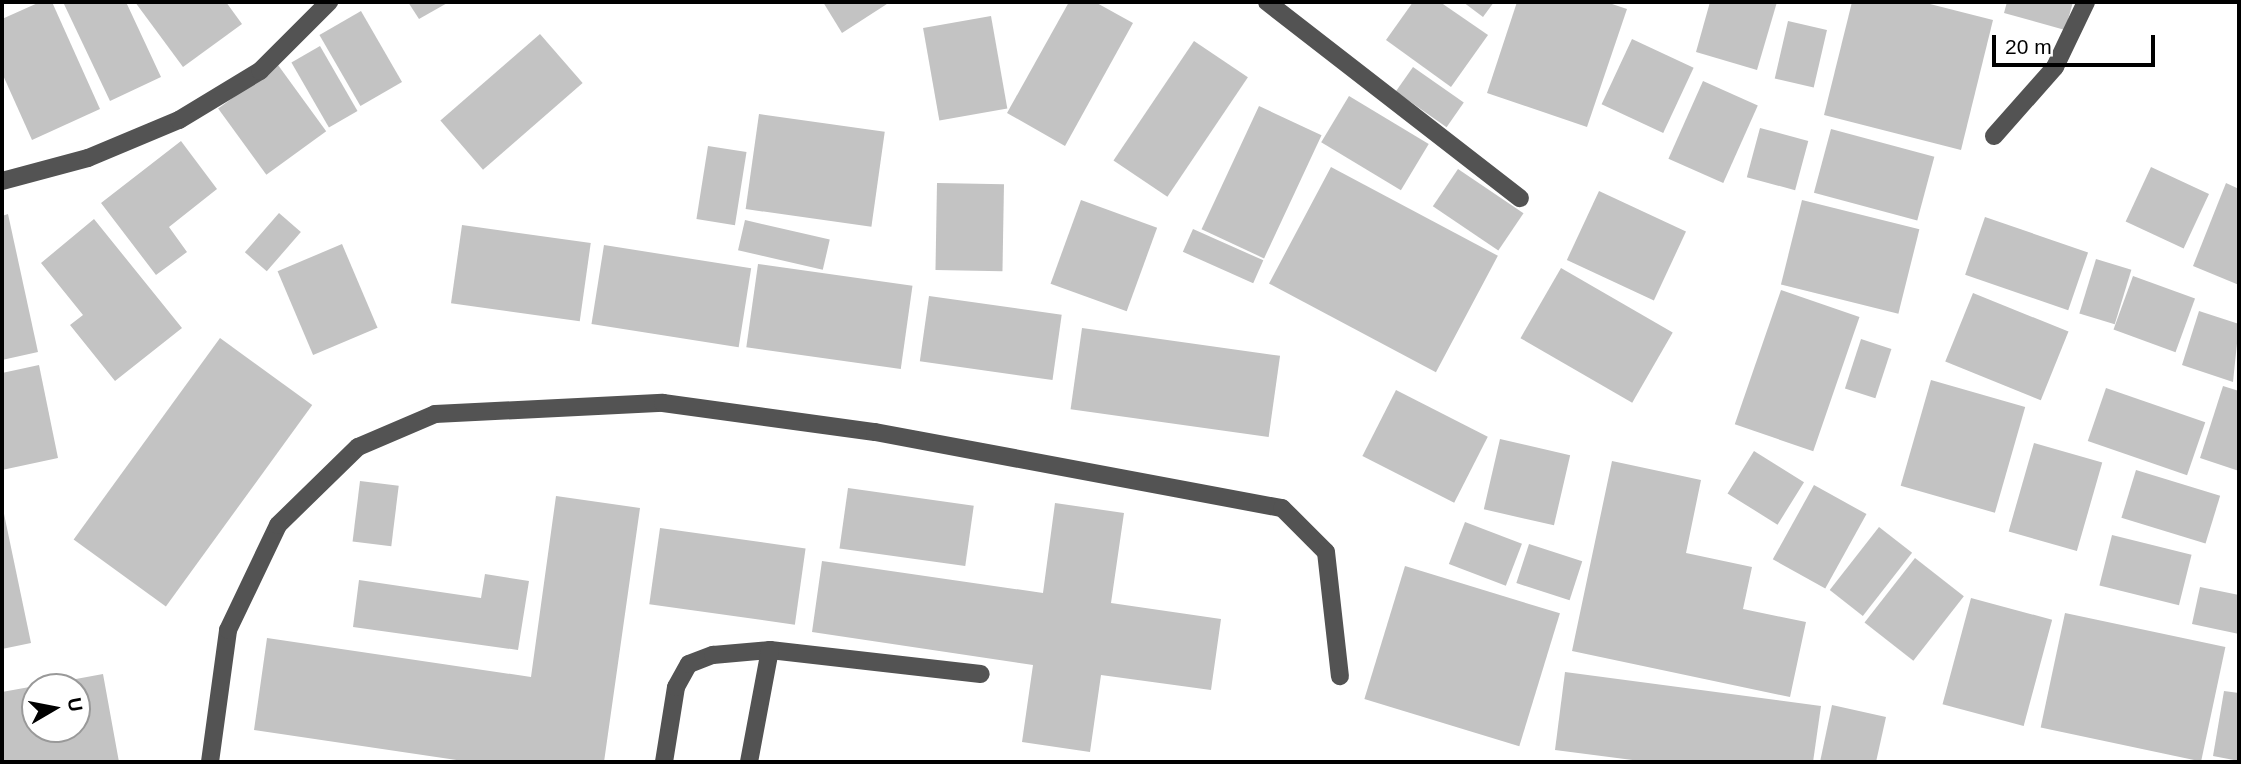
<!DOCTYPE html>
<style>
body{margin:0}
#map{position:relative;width:2241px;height:764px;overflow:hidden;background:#fff;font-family:Helvetica,sans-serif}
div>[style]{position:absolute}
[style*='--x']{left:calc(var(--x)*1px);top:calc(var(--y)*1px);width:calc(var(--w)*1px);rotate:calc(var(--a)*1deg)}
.building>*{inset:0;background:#c3c3c3;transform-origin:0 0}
.minor>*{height:18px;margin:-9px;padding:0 9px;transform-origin:9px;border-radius:9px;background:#535353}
span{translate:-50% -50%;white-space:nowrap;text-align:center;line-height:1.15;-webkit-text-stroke:5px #fff;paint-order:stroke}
.frame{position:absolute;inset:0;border:4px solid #000;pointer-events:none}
.north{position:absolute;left:21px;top:673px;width:70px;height:70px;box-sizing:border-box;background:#fff;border:2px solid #999;border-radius:50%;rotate:80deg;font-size:19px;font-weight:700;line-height:28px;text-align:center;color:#000}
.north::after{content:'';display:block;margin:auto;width:24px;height:32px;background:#000;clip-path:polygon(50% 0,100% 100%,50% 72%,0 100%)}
.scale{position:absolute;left:1992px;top:35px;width:163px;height:32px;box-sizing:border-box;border:4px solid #000;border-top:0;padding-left:9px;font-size:21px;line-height:24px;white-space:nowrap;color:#000;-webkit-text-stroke:5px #fff;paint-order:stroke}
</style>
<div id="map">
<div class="building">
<div style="clip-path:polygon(40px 2px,52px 2px,100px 109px,32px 140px,2px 73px,2px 19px)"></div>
<div style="clip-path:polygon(63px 2px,126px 2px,161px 77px,110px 101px)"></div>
<div style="clip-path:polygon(135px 2px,226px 2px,242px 24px,183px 67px)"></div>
<div style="clip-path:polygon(408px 2px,449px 2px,419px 19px)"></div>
<div style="clip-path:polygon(823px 2px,890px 2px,842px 33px)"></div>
<div style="clip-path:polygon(1069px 2px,1095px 2px,1133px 23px,1065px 146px,1007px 113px)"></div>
<div style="clip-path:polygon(1413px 2px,1440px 2px,1488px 35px,1451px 87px,1386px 40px)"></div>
<div style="clip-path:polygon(1463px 2px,1494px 2px,1483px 17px)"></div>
<div style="clip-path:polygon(1517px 2px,1606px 2px,1627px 9px,1587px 127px,1487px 93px)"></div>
<div style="clip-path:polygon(1710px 2px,1777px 2px,1757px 70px,1696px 52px)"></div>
<div style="clip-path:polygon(1852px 2px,1922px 2px,1993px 20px,1961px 150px,1824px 115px)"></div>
<div style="clip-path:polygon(2007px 2px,2073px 2px,2065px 30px,2004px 13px)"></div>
<div style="left:361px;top:11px;width:82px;height:48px;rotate:60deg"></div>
<div style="left:991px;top:16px;width:94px;height:69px;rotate:80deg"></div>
<div style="left:1788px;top:21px;width:40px;height:59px;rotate:13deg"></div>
<div style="left:540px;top:34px;width:65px;height:132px;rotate:49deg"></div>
<div style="left:1632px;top:39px;width:68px;height:72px;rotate:25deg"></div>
<div style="left:1194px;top:41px;width:65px;height:144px;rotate:34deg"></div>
<div style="left:320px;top:46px;width:75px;height:33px;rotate:60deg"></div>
<div style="left:278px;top:65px;width:82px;height:74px;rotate:54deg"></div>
<div style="left:1413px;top:67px;width:62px;height:30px;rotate:35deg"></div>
<div style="left:1703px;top:81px;width:60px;height:85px;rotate:24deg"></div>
<div style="left:1349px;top:96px;width:93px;height:54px;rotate:31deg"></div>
<div style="left:1259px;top:106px;width:69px;height:136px;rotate:25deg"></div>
<div style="left:759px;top:114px;width:127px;height:96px;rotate:8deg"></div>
<div style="left:1760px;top:128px;width:50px;height:51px;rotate:15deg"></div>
<div style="left:1831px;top:129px;width:107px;height:66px;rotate:15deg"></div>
<div style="clip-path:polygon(181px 141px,217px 189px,169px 227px,187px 252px,156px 275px,101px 203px)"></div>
<div style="left:708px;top:146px;width:39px;height:74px;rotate:9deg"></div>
<div style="left:1331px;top:167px;width:189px;height:132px;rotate:28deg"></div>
<div style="left:2151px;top:167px;width:64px;height:60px;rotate:25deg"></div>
<div style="left:1458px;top:169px;width:79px;height:45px;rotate:34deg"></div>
<div style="left:937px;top:183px;width:67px;height:87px;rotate:1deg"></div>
<div style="clip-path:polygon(2226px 183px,2239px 189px,2239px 285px,2193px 266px)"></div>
<div style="left:1599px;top:191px;width:96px;height:76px;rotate:25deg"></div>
<div style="left:1081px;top:200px;width:81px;height:89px;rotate:20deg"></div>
<div style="left:1802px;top:200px;width:121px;height:87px;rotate:14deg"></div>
<div style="left:279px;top:213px;width:29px;height:52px;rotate:41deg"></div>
<div style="clip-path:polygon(8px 214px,38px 352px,2px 360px,2px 216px)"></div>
<div style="left:1985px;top:217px;width:109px;height:61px;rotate:19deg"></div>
<div style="clip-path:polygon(94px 219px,182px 328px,115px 381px,70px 325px,83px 315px,41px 263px)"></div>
<div style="left:745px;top:220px;width:87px;height:31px;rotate:13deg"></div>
<div style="left:462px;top:225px;width:130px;height:79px;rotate:8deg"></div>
<div style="left:1193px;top:229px;width:77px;height:25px;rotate:24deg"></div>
<div style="left:342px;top:244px;width:91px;height:70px;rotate:67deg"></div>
<div style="left:604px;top:245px;width:149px;height:80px;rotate:9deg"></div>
<div style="left:2096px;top:259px;width:37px;height:57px;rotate:17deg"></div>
<div style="left:758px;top:264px;width:156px;height:84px;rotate:8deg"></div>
<div style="left:1561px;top:268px;width:129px;height:81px;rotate:30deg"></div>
<div style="left:2133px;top:276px;width:66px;height:57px;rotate:20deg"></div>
<div style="left:1781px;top:290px;width:83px;height:142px;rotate:19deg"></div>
<div style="left:1973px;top:293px;width:103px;height:74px;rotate:22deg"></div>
<div style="left:929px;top:296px;width:134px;height:66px;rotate:8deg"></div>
<div style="clip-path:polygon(2199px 311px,2239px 324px,2233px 382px,2182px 365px)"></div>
<div style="left:1082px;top:328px;width:200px;height:82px;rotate:8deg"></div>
<div style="left:220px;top:338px;width:114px;height:249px;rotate:36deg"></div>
<div style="left:1861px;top:339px;width:32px;height:52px;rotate:18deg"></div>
<div style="clip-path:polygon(39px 365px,58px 458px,2px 470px,2px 373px)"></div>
<div style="left:1931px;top:380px;width:98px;height:110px;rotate:16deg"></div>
<div style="clip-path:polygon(2223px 386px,2239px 391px,2239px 471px,2200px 458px)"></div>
<div style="left:2106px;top:388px;width:105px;height:56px;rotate:19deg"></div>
<div style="left:1396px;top:390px;width:103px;height:74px;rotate:27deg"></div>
<div style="left:1500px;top:439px;width:72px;height:72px;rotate:13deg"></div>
<div style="left:2034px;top:443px;width:71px;height:92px;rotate:16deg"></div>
<div style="left:1754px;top:451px;width:59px;height:50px;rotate:32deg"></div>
<div style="clip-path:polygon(1612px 461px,1701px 480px,1686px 553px,1752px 567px,1743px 609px,1806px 622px,1790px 697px,1572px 651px)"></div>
<div style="left:2136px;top:470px;width:88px;height:50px;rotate:17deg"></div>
<div style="left:360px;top:481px;width:39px;height:61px;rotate:7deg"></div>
<div style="left:1814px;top:485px;width:60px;height:85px;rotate:29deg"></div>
<div style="left:848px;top:488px;width:127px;height:61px;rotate:8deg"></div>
<div style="clip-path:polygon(556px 496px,640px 508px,604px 762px,470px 762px,254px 730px,267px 638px,531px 677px)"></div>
<div style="clip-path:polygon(1055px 503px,1124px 513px,1111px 603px,1221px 619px,1211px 690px,1101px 675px,1090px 752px,1022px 742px,1033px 665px,812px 632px,822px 561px,1043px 593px)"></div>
<div style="clip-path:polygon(3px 509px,31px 643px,2px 649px,2px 510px)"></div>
<div style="left:1465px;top:522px;width:61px;height:45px;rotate:21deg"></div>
<div style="left:1879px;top:527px;width:42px;height:80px;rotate:38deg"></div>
<div style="left:660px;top:528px;width:147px;height:77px;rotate:8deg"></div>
<div style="left:2112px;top:535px;width:82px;height:52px;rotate:14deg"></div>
<div style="left:1529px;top:544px;width:56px;height:41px;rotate:18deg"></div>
<div style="left:1915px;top:558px;width:62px;height:82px;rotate:38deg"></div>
<div style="left:1405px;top:566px;width:162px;height:139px;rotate:17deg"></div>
<div style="clip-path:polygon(485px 574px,529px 581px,518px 650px,353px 627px,359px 580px,481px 598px)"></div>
<div style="clip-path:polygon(2200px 587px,2239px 595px,2239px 634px,2192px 624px)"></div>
<div style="left:1971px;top:598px;width:84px;height:110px;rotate:15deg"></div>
<div style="left:2065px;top:613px;width:164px;height:117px;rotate:12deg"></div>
<div style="clip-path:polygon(1565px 672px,1821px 706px,1813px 762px,1648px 762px,1555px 750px)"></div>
<div style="clip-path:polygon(103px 674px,119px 762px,2px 762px,2px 692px,35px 686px,35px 729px,77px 729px,77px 687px,38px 686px)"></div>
<div style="clip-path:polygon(2224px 691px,2239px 693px,2239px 761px,2213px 756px)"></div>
<div style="clip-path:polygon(1832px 705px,1886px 717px,1876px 762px,1820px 762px)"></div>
</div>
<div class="minor">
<div style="--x:1267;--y:2;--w:320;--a:37.8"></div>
<div style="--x:1994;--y:136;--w:92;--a:-48.5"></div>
<div style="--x:2055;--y:67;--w:72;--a:-64.5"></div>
<div style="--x:2;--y:181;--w:89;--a:-15"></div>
<div style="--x:88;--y:158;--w:99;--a:-22.7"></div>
<div style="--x:179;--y:120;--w:95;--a:-31.2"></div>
<div style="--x:260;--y:71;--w:98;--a:-45"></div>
<div style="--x:210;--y:762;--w:133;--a:-82.2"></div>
<div style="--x:228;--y:630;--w:116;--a:-64.5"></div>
<div style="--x:278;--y:525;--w:112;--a:-44.3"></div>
<div style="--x:358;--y:447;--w:84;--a:-23.2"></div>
<div style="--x:435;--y:414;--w:228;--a:-2.8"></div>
<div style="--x:663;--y:403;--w:214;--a:7.8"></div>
<div style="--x:875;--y:432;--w:414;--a:10.6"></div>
<div style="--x:1282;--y:508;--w:62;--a:45"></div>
<div style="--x:1326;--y:552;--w:125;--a:83.6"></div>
<div style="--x:664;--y:762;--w:76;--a:-80.9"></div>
<div style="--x:676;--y:687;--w:26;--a:-61"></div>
<div style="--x:689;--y:664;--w:26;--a:-21"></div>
<div style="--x:713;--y:655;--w:57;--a:-5"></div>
<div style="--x:770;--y:650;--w:212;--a:6.5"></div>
<div style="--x:749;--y:762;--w:114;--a:-79.4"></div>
</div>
<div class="frame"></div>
<div class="north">U</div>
<div class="scale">20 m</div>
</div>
